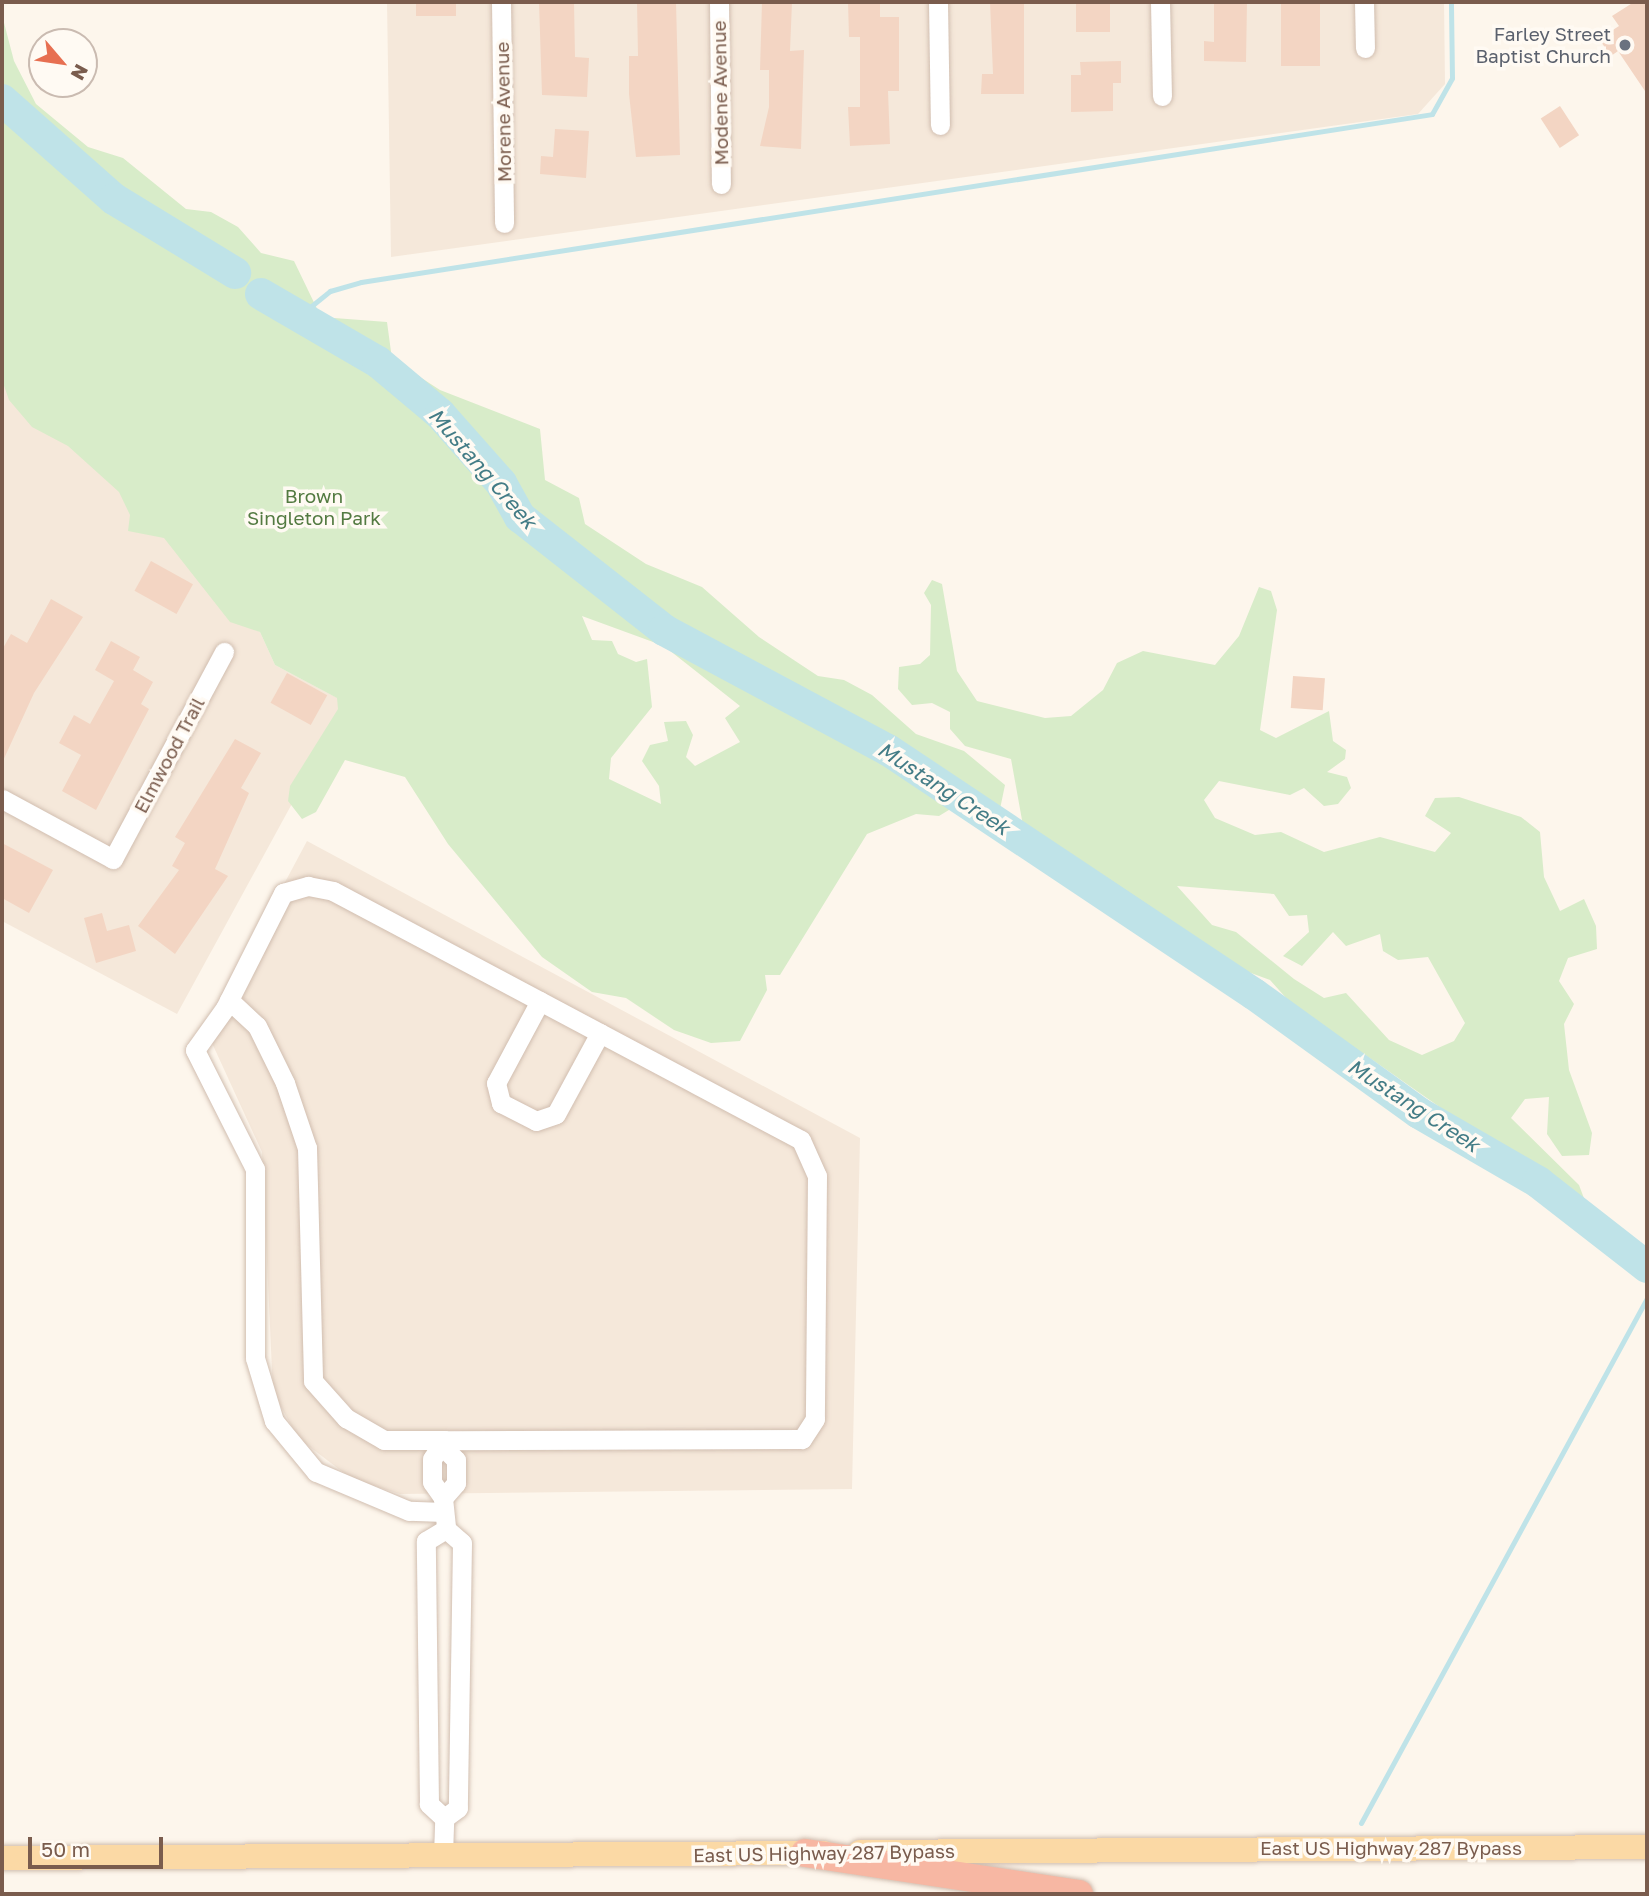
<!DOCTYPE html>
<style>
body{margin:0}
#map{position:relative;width:1649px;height:1896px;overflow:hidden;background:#fdf6ec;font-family:"Golos Text",sans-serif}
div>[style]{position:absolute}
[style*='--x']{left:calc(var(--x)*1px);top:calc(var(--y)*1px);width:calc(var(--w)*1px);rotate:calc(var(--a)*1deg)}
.residential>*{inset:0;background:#f5e8da}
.green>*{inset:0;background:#d8ecc9}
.stream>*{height:5px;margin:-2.5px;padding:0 2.5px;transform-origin:2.5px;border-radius:2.5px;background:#bfe3e8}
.river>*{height:32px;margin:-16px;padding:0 16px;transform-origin:16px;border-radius:16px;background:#bfe3e8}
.building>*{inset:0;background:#f3d5c3;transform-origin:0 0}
.roads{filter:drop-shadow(0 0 2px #d1beb0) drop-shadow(0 0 2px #d1beb0)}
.minor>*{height:19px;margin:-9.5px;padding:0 9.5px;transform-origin:9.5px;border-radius:9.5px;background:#fff}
.major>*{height:24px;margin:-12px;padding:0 12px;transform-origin:12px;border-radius:12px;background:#fbd9a5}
.highway>*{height:28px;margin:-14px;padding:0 14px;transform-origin:14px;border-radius:14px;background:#f7b7a3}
.dots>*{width:19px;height:19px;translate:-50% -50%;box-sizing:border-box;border:4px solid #fffaf3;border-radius:50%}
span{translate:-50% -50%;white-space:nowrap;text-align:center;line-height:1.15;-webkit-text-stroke:7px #fffaf3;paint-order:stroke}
.worship-label{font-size:19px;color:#5b616d}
.right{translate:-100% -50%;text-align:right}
.street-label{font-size:19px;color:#7a5c4d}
.park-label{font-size:19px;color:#537a41}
.water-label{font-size:21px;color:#437c86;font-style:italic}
.frame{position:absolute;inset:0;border:4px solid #7a5c4d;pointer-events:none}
.north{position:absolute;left:28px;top:28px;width:70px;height:70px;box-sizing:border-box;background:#fffaf3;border:2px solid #cabbb1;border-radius:50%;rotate:119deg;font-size:19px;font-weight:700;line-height:28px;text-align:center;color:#7a5c4d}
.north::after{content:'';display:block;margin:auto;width:24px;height:32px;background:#e76f51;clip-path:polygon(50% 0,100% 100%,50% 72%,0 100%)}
.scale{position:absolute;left:28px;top:1837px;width:135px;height:32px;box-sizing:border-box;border:4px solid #7a5c4d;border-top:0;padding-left:9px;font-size:21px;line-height:24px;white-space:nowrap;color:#7a5c4d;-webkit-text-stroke:5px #fffaf3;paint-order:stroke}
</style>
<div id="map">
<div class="residential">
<div style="clip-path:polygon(387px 2px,1444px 2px,1445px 84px,1418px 114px,391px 257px)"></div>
<div style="clip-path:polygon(2px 380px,170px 537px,230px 615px,260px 632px,275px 665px,347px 703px,177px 1014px,2px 921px)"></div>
<div style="clip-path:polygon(307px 841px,860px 1138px,852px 1489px,400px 1494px,352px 1479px,298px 1438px,273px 1392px,262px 1152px,206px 1030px)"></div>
</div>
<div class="green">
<div style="clip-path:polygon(evenodd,2px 15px,14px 61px,36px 104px,88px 147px,123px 158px,186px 209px,211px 212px,238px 227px,261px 253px,294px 261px,321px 317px,387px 322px,392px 359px,440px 390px,540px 429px,545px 480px,579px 498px,585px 524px,646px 564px,702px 587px,759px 637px,818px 676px,844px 680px,872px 695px,916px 734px,964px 751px,1005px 785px,1000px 809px,988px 812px,967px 799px,939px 816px,916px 814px,867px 834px,780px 975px,765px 975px,767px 990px,740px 1041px,711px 1043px,674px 1030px,626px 998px,592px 992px,542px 957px,448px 844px,405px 777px,345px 760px,316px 812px,302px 819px,288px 801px,290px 786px,338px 709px,337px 698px,275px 665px,260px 632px,230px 622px,164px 538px,128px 531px,130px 515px,119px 492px,68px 446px,32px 427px,9px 400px,2px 380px,2px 15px,582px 616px,664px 646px,740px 706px,725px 718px,740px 742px,695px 766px,686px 757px,693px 735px,686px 721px,664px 722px,668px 741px,650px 745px,642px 761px,659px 786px,661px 804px,609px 779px,611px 758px,652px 707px,647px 659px,636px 662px,618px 654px,612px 641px,592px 640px,582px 616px)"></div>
<div style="clip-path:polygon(evenodd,932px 580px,942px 584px,957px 671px,977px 701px,1045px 718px,1071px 716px,1103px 690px,1117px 663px,1143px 651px,1215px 665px,1239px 636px,1259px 587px,1271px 591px,1277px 610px,1260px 730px,1276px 738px,1329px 711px,1333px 741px,1346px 750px,1345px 759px,1327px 772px,1347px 777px,1351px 788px,1338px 804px,1324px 806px,1304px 788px,1290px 795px,1219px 781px,1204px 800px,1215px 818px,1255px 835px,1281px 832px,1324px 852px,1380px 837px,1435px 852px,1451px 833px,1425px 816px,1435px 798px,1459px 797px,1521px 817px,1540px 832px,1544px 877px,1560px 911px,1584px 899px,1596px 926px,1597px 949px,1568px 958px,1559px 981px,1574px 1004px,1564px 1024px,1569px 1070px,1592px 1133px,1589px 1155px,1562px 1156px,1547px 1134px,1549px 1097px,1525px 1099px,1511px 1118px,1579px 1185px,1585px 1201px,1564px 1194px,1364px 1054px,1313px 1028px,1270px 980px,1126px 927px,1110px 886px,1024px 831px,1011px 759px,965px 746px,950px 729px,950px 712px,932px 703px,912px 705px,898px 689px,899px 667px,920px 664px,930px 655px,931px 605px,924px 593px,932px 580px,1177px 886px,1274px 894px,1289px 916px,1307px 915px,1309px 932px,1283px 956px,1302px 966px,1333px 932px,1346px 946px,1380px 934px,1383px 951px,1398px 960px,1428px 957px,1465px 1023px,1454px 1041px,1422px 1055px,1389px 1040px,1346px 993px,1324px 998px,1294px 979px,1236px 932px,1212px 925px,1177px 886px)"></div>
</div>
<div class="stream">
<div style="--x:299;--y:316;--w:40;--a:-39"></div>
<div style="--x:330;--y:291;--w:32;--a:-16"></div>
<div style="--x:361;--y:282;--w:1084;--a:-8.91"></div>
<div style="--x:1432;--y:114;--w:41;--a:-60.9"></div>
<div style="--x:1452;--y:78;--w:76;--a:-90.8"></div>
<div style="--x:1361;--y:1823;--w:598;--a:-61.42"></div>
</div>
<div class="river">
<div style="--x:2;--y:100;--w:149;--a:41.5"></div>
<div style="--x:114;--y:199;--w:142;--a:31.4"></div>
<div style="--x:261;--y:294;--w:135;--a:30.2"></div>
<div style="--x:378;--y:362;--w:81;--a:40"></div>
<div style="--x:440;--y:414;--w:92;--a:48.5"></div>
<div style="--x:501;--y:483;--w:39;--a:61"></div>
<div style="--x:520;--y:517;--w:183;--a:38.1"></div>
<div style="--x:664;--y:630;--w:254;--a:28.2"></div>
<div style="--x:888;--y:750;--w:440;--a:33.7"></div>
<div style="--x:1254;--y:994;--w:203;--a:35.8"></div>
<div style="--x:1419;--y:1113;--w:138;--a:30.1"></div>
<div style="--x:1538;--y:1182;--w:138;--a:37.9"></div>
</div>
<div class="building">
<div style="left:416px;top:2px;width:40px;height:14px"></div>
<div style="clip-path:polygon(539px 2px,574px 2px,575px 57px,589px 58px,587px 97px,542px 95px)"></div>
<div style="clip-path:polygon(637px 2px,676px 2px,680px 155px,636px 157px,629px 94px,629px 56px,638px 56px)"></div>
<div style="clip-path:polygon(762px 2px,792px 2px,790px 51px,804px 50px,801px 149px,760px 146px,769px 107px,769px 70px,760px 70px)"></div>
<div style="clip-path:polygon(848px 2px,880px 2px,880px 17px,899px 17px,899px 91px,888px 91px,890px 144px,850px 146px,848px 107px,860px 107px,860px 37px,849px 37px)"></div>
<div style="clip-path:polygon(990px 2px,1024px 2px,1024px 94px,981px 94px,982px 74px,993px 74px)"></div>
<div style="left:1076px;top:2px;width:34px;height:30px"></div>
<div style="clip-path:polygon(1214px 2px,1247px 2px,1246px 62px,1204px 61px,1204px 41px,1214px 42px)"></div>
<div style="left:1281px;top:2px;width:39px;height:64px"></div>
<div style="clip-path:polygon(1634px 2px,1647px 2px,1647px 94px,1618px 51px,1611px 56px,1599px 39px,1619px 26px,1612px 16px)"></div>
<div style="clip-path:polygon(1121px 61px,1121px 83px,1113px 83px,1113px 111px,1071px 112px,1071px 75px,1081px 75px,1080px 62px)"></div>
<div style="left:1560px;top:106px;width:35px;height:23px;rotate:57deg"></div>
<div style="clip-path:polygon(555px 129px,589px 131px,586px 178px,540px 174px,541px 156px,553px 157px)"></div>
<div style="left:151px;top:561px;width:48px;height:34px;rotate:29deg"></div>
<div style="clip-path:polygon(51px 599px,83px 617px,34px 693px,2px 763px,2px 650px,11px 634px,27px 643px)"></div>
<div style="clip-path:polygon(111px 641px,140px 657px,133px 670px,153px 682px,141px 704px,149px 709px,96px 810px,62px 791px,81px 755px,59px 743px,74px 715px,90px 724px,114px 681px,95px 670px)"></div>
<div style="left:287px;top:673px;width:46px;height:34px;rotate:29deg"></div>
<div style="left:1293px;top:676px;width:32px;height:32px;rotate:4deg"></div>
<div style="clip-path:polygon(235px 739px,261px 753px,241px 788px,249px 793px,215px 869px,228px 876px,175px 954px,138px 926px,179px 870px,172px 866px,185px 843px,175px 837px)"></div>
<div style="clip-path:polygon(2px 843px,53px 870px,29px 913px,2px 898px)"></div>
<div style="clip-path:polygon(102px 913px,107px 931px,129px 925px,136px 951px,96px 963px,84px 918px)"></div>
</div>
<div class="roads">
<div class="minor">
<div style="--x:501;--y:2;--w:221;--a:89.2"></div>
<div style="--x:719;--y:2;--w:182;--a:89.4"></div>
<div style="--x:938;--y:2;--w:123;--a:89.1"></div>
<div style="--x:1160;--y:2;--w:94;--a:88.8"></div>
<div style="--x:1364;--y:2;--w:46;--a:88.8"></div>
<div style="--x:2;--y:799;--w:126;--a:28.4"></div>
<div style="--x:113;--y:859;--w:235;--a:-61.8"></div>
<div style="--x:229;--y:1000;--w:38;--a:43"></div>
<div style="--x:257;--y:1026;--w:64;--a:63.8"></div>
<div style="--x:285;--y:1083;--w:69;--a:71.3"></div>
<div style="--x:307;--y:1148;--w:233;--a:88.5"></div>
<div style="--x:313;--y:1381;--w:50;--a:48.3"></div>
<div style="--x:346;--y:1418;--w:44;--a:30.1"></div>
<div style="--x:384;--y:1440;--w:60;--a:0"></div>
<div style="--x:540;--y:1001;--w:93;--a:118.2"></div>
<div style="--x:496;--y:1083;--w:21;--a:76"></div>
<div style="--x:501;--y:1103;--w:39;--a:27"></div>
<div style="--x:536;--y:1121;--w:21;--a:-19"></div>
<div style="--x:556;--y:1114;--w:92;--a:-61.5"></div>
<div style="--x:443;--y:1498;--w:20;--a:-49"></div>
<div style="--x:456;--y:1483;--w:23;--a:-90"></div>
<div style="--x:456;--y:1460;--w:17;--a:-135"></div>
<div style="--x:444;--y:1512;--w:35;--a:-178"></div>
<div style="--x:409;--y:1511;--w:101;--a:-157.2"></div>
<div style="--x:316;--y:1472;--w:66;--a:-129.5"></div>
<div style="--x:274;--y:1421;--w:66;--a:-106.8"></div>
<div style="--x:255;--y:1358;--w:189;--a:-90"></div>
<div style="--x:255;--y:1169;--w:133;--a:-116.8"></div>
<div style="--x:195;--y:1050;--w:52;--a:-54.5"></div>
<div style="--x:225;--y:1008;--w:129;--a:-63.2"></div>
<div style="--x:283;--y:893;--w:26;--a:-16"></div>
<div style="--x:308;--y:886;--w:25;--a:11"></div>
<div style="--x:333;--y:891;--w:530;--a:28.02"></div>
<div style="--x:801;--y:1140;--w:39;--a:66"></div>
<div style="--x:817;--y:1176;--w:243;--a:90.5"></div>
<div style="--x:815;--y:1419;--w:24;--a:123"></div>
<div style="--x:802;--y:1439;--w:358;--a:179.8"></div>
<div style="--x:444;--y:1440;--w:22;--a:122"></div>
<div style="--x:432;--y:1459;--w:23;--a:90"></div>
<div style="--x:432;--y:1482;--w:19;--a:55"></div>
<div style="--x:443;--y:1498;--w:31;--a:84"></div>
<div style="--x:446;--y:1529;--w:21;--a:41"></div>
<div style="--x:462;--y:1543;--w:265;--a:90.9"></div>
<div style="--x:458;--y:1808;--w:17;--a:144"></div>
<div style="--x:444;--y:1818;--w:21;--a:-137"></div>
<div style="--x:429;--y:1804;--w:263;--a:-90.7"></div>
<div style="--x:426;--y:1541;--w:23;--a:-31"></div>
<div style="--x:443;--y:1855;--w:37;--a:-88"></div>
</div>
<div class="major">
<div style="--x:860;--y:1852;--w:787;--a:-0.36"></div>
<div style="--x:2;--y:1858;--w:822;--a:-0.35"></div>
</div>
<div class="highway">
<div style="--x:805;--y:1853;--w:277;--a:8.5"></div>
</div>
</div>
<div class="dots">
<div style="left:1625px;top:45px;background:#6b7280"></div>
</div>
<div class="worship-label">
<span class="right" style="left:1611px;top:45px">Farley Street<br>Baptist Church</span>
</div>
<div class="street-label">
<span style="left:720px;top:93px;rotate:-91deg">Modene Avenue</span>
<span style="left:503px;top:112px;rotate:-91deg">Morene Avenue</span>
<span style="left:169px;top:755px;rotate:-62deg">Elmwood Trail</span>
<span style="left:1391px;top:1848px">East US Highway 287 Bypass</span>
<span style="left:824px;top:1853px;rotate:-1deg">East US Highway 287 Bypass</span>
</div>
<div class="park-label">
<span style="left:314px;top:507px">Brown<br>Singleton Park</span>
</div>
<div class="water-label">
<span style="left:483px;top:468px;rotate:49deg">Mustang Creek</span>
<span style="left:944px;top:788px;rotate:33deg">Mustang Creek</span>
<span style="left:1414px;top:1105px;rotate:33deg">Mustang Creek</span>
</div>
<div class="frame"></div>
<div class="north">N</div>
<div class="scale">50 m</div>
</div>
